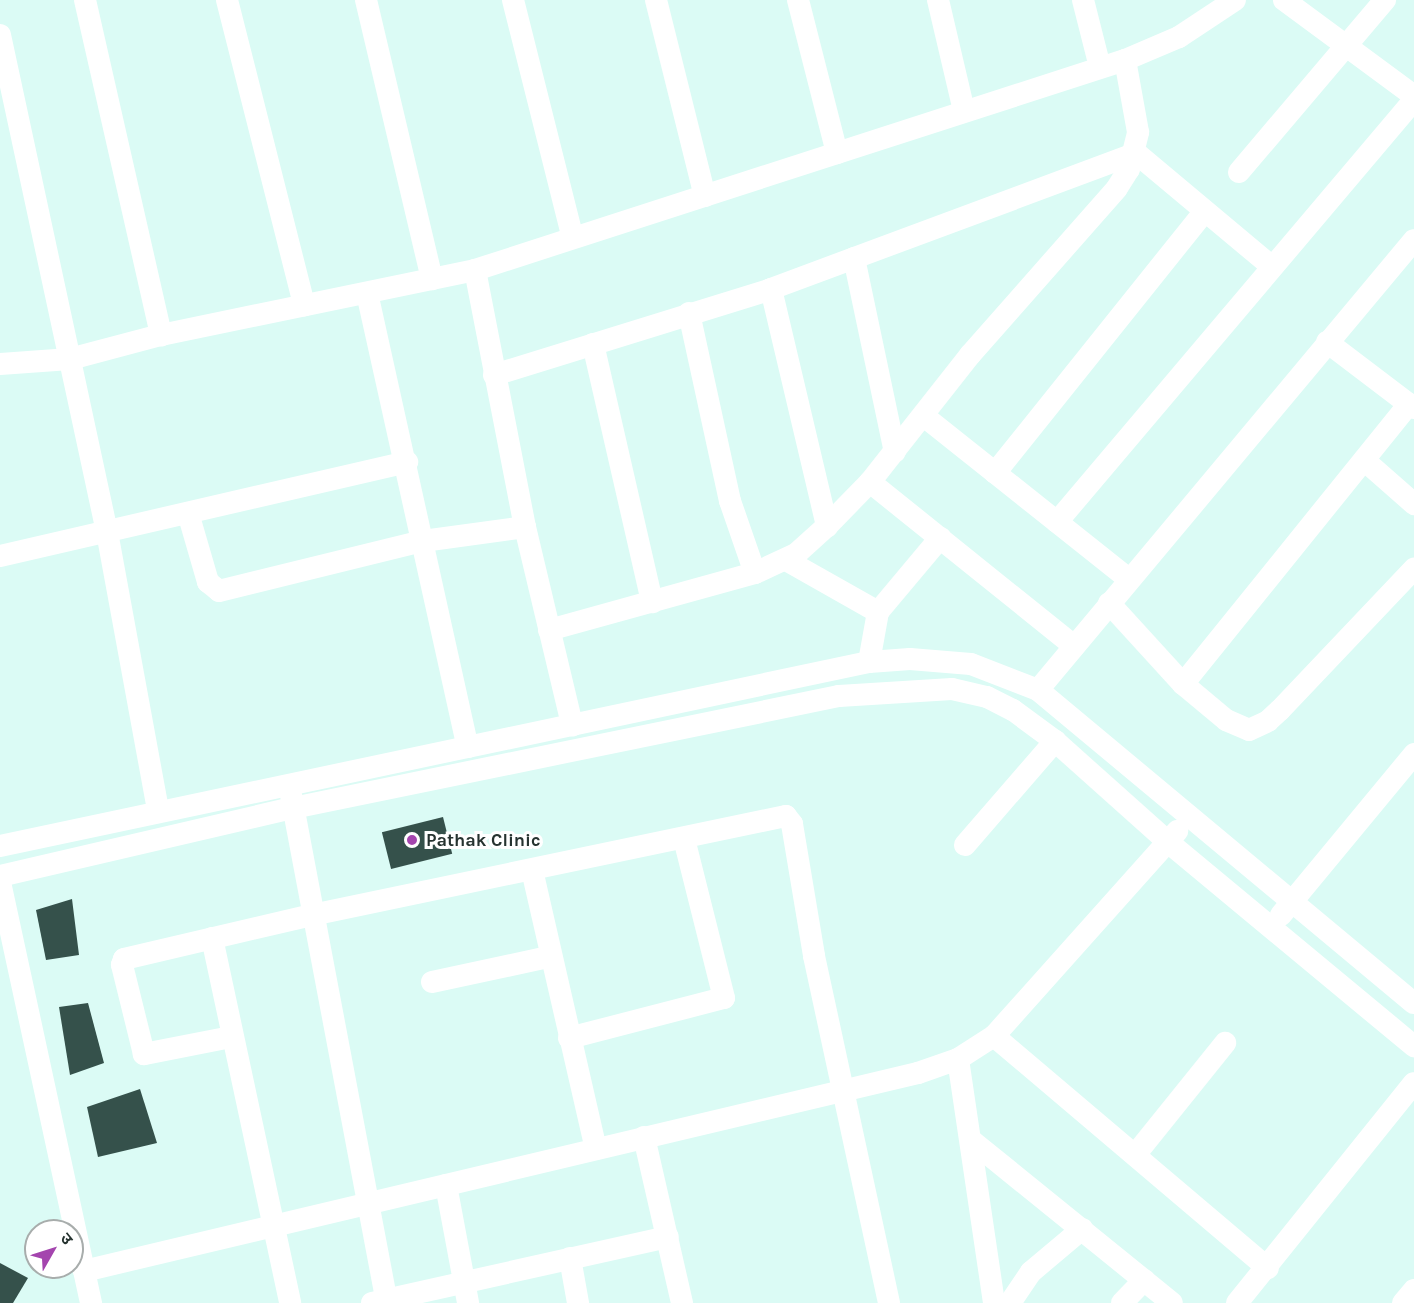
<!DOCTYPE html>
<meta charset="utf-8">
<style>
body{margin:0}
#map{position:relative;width:1414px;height:1303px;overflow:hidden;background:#dbfbf5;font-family:Karla,"Noto Sans Devanagari",sans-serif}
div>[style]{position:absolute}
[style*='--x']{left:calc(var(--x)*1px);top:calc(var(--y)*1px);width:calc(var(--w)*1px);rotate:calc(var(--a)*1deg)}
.building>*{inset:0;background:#35514b;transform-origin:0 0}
.street>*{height:22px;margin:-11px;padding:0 11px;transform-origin:11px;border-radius:11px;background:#fff}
.dots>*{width:16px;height:16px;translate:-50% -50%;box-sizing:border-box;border:3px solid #fff;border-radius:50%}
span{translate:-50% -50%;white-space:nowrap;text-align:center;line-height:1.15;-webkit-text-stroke:6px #fff;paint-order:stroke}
.poi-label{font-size:18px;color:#263330;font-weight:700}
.left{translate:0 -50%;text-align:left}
.north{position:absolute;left:24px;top:1219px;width:60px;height:60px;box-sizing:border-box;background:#fff;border:2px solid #a8adac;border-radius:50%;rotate:51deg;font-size:16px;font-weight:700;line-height:24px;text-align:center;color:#263330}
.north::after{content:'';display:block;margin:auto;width:21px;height:27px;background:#a445ae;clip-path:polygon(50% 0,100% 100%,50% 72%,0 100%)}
</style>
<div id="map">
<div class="building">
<div style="left:443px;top:817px;width:38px;height:63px;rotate:76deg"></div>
<div style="clip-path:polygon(72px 899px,79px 955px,46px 960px,36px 910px)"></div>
<div style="clip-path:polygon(88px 1003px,104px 1063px,70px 1075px,59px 1007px)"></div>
<div style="clip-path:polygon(140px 1089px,157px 1143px,98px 1157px,87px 1107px)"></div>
<div style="clip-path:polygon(0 1263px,28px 1278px,13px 1303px,0 1303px)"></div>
</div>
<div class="street">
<div style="--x:85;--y:0;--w:344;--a:77.2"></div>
<div style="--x:227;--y:0;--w:315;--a:75.8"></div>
<div style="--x:366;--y:0;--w:287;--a:76.7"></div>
<div style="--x:513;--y:0;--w:245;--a:75.9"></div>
<div style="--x:656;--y:0;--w:202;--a:76"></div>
<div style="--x:798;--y:0;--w:158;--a:75.7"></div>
<div style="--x:938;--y:0;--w:114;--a:76.8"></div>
<div style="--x:1083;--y:0;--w:69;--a:75.8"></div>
<div style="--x:1284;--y:0;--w:162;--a:36.4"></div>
<div style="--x:0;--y:35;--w:508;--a:77.85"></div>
<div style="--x:107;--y:532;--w:283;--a:79.6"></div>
<div style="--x:1239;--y:172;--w:226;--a:-49.7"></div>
<div style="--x:854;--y:258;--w:198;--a:78.1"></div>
<div style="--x:475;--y:270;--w:262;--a:79"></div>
<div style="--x:525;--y:527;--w:204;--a:76.6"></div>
<div style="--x:771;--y:289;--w:244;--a:76.7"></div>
<div style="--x:367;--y:293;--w:465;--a:77.5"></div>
<div style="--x:689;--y:313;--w:192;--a:77.7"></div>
<div style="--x:730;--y:501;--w:76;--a:70.9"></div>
<div style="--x:1327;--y:342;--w:109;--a:37.2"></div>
<div style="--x:593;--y:344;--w:265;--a:77.1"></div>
<div style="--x:0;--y:364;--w:70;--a:-4.1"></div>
<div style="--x:70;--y:359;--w:94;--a:-14.8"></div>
<div style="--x:161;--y:335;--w:321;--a:-11.7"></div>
<div style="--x:475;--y:270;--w:683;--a:-17.9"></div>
<div style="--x:1125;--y:60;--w:59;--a:-23.1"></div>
<div style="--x:1179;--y:37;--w:67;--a:-33.5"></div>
<div style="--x:494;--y:375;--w:290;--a:-17.2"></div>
<div style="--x:771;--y:289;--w:390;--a:-20.4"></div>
<div style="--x:1136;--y:153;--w:176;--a:39.9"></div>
<div style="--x:925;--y:417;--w:260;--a:38.5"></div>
<div style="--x:1364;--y:460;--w:67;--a:41.3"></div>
<div style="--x:995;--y:473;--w:334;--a:-51.3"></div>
<div style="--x:870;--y:482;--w:262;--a:38.8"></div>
<div style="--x:188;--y:513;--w:72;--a:73.8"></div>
<div style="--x:208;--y:582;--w:14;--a:39"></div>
<div style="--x:219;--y:591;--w:210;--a:-13.8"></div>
<div style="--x:423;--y:541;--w:103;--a:-7.8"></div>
<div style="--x:1057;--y:522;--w:553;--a:-49.77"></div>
<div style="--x:0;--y:556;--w:418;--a:-13"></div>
<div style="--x:786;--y:560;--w:106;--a:29.5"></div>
<div style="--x:1109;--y:603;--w:110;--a:47.6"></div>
<div style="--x:1183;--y:684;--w:56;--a:39.9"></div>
<div style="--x:1226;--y:720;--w:25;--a:23"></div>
<div style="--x:1249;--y:730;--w:21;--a:-25"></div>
<div style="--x:1268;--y:721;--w:16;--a:-43"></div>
<div style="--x:1280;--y:710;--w:195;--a:-46.5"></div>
<div style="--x:549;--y:630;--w:214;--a:-15.5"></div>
<div style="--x:755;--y:573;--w:45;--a:-24.9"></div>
<div style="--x:796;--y:554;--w:42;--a:-42.1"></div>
<div style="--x:827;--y:526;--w:62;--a:-45.7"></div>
<div style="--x:870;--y:482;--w:162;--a:-51.8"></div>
<div style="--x:970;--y:355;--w:222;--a:-48.6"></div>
<div style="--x:1117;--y:188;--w:22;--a:-58"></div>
<div style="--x:1129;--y:169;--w:38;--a:-76"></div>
<div style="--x:1138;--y:132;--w:73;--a:-100.2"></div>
<div style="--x:869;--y:662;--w:51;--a:-79.8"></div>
<div style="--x:878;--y:612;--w:97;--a:-50"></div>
<div style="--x:1183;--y:684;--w:360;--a:-51.1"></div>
<div style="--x:1038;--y:690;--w:586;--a:-50.12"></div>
<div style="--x:291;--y:795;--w:517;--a:79.3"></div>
<div style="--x:965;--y:845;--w:138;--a:-49.1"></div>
<div style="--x:0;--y:846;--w:888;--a:-11.96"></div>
<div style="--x:869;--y:662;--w:41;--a:-4.2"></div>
<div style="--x:910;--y:659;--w:61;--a:4.7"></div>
<div style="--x:971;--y:664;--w:72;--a:21.2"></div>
<div style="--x:1038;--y:690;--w:489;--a:39.8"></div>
<div style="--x:532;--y:870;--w:286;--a:77.1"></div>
<div style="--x:0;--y:876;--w:301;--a:-13.1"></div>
<div style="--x:293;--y:808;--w:557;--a:-11.59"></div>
<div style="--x:839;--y:696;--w:113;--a:-3.5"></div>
<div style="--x:952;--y:689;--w:36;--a:13"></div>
<div style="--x:987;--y:697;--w:29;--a:27"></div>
<div style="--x:1013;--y:710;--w:52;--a:36.4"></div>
<div style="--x:1055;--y:741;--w:152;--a:41.8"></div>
<div style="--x:1168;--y:842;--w:320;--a:39.7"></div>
<div style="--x:0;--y:882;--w:431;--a:77.8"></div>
<div style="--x:1281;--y:915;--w:209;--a:-50.4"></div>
<div style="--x:212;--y:938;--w:373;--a:77.9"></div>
<div style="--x:432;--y:982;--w:120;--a:-12.1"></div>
<div style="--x:994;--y:1036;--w:359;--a:40.3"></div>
<div style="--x:231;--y:1037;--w:89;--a:168.9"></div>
<div style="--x:144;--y:1054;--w:92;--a:-103.9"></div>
<div style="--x:122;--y:965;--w:6;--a:-72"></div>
<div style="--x:124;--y:959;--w:193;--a:-13.2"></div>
<div style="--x:312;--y:915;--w:484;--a:-11.8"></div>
<div style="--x:786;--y:816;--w:10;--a:53"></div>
<div style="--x:792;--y:824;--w:134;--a:80.5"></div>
<div style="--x:814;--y:956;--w:355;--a:77.8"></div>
<div style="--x:569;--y:1038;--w:160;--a:-14.5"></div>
<div style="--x:724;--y:998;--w:164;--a:-104.1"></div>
<div style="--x:958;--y:1059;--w:247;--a:81.6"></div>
<div style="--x:644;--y:1137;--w:170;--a:77.1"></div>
<div style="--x:972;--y:1141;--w:257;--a:39"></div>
<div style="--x:1135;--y:1155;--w:144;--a:-51.2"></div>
<div style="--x:446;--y:1185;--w:120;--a:79.4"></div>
<div style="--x:570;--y:1258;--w:46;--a:79.9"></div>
<div style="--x:84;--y:1271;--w:857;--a:-13.36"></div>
<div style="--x:918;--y:1073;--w:42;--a:-19.3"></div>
<div style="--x:958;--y:1059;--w:43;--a:-32.6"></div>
<div style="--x:994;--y:1036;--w:275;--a:-48.2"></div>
<div style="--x:372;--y:1303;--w:303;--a:-12.6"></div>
<div style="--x:1010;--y:1303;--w:37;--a:-56"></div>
<div style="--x:1031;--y:1272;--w:67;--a:-40.1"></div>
<div style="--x:1122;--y:1303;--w:32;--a:-46"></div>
<div style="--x:1237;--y:1303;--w:282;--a:-51.2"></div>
<div style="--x:1403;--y:1303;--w:17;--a:-50"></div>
</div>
<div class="dots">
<div style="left:412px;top:840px;background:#a445ae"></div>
</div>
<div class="poi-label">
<span class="left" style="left:426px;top:840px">Pathak Clinic</span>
</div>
<div class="north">उ</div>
</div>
